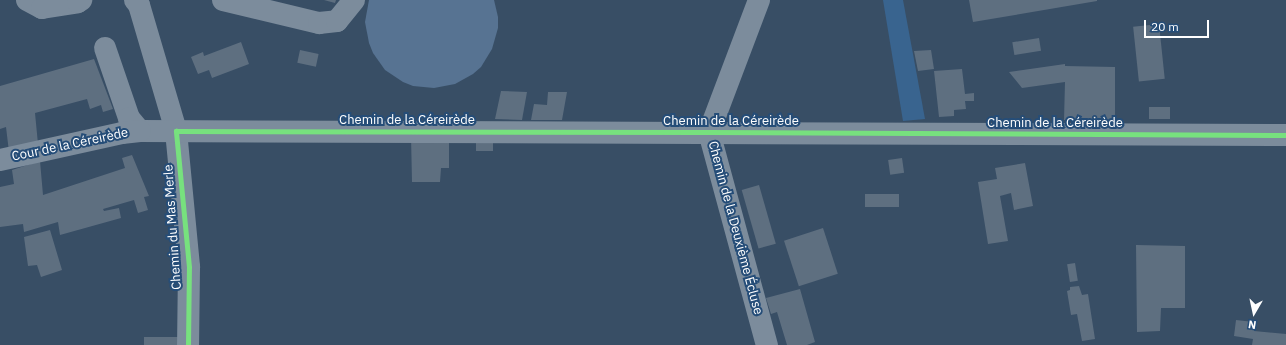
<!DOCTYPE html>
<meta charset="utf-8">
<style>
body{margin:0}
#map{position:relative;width:1286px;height:345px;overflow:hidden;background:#384e65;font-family:"IBM Plex Sans",sans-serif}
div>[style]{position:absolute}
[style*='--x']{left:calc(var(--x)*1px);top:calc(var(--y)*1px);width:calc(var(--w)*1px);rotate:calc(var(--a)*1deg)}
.green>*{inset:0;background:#39648f}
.water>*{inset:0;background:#577392}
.building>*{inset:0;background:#5e6f80;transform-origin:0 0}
.minor>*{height:22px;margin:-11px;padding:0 11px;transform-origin:11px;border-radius:11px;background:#7c8c9c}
.cycleway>*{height:5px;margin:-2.5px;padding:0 2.5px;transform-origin:2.5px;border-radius:2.5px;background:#77e17e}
span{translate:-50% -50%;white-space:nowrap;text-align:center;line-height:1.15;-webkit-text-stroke:4px #254d78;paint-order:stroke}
.street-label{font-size:13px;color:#fff}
.north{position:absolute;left:1234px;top:293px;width:40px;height:40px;-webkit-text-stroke:3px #254d78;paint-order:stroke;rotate:189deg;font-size:11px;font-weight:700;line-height:16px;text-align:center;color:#fff}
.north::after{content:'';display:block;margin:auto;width:14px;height:18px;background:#fff;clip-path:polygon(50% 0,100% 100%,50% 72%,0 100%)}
.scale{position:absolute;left:1144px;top:20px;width:65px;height:18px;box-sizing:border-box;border:2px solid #fff;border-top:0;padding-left:5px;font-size:12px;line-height:14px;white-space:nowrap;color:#fff;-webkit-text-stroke:3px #254d78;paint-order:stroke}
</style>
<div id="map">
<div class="green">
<div style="clip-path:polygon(883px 0,903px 0,925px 119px,903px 121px)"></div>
</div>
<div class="water">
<div style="clip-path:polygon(369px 0,494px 0,498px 17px,498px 28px,492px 49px,481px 67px,473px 74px,455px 84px,434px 88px,413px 86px,403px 82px,385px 70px,373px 53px,369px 43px,365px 22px)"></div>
</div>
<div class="building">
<div style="clip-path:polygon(324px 0,336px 0,335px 3px)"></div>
<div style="clip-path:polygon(969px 0,1097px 0,1097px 1px,973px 22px)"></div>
<div style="left:1159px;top:24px;width:55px;height:26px;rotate:84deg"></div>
<div style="left:1039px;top:38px;width:13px;height:27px;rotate:81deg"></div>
<div style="clip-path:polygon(241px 42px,249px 64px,212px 78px,209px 70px,198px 74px,191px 57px,203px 52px,204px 56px)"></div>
<div style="left:300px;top:50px;width:19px;height:13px;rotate:12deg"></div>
<div style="clip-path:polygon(931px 50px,934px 69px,918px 71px,914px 51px)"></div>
<div style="clip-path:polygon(94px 59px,113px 109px,103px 112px,101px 105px,90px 109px,87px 99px,35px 113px,38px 144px,9px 152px,6px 127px,0 129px,0 86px)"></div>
<div style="clip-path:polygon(1065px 64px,1065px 66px,1115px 67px,1115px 120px,1064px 120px,1065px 82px,1022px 88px,1009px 72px)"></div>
<div style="clip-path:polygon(962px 69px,965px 94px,974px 93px,974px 101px,965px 101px,966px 109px,954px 110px,954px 116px,939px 117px,934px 71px)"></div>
<div style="clip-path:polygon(501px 91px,527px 92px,522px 120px,495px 119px)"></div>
<div style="clip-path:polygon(548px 92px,567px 92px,562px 120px,531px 120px,534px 104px,547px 105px)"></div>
<div style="left:1149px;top:107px;width:21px;height:12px"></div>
<div style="clip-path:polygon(411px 136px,449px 137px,449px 168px,441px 168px,440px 182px,412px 182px)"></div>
<div style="left:476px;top:137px;width:17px;height:14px"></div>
<div style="clip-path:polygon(132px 155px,149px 196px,144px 197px,148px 210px,138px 213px,134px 200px,103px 209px,104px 211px,119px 208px,121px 218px,60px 235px,58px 222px,24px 232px,23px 224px,0 227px,0 187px,14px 184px,12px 170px,40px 161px,43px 195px,125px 168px,122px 158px)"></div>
<div style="left:902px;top:158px;width:15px;height:14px;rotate:82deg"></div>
<div style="clip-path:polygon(1025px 163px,1033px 206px,1014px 210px,1011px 193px,1000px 196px,1008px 241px,988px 244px,978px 182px,997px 179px,995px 168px)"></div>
<div style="left:759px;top:185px;width:61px;height:18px;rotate:74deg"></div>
<div style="left:899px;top:194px;width:13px;height:34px;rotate:90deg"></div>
<div style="left:823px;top:228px;width:48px;height:41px;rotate:72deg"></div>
<div style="clip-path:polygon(50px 230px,62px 270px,41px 277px,37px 265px,28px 266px,24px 237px)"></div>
<div style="clip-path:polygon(1136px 245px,1185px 246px,1185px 308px,1161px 308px,1160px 331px,1137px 332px)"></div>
<div style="left:1075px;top:263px;width:18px;height:8px;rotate:81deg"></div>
<div style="clip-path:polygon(1079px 286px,1082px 295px,1088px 294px,1095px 339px,1082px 341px,1077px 314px,1071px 315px,1067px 291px,1070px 290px,1070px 287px)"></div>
<div style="clip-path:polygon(800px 289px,815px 342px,807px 345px,787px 345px,777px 312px,771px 314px,766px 298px)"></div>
<div style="clip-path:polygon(1236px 320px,1254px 322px,1254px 331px,1286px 334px,1286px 345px,1252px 345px,1253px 339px,1234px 336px)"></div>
<div style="left:144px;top:337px;width:36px;height:8px"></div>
</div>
<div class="minor">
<div style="--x:27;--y:0;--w:17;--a:28"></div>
<div style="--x:42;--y:8;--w:36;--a:-9"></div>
<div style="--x:78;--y:2;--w:4;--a:-34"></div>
<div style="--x:135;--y:0;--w:6;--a:51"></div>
<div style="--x:139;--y:5;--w:131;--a:73.6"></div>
<div style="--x:176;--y:131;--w:137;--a:84.5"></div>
<div style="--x:189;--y:267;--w:78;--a:90.7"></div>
<div style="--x:223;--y:0;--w:99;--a:13.5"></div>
<div style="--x:319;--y:23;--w:18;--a:-6"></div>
<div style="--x:337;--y:21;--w:27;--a:-51"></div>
<div style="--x:759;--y:0;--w:141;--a:110.7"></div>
<div style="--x:709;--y:132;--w:221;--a:74.8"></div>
<div style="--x:105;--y:48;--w:74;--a:71.1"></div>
<div style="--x:129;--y:118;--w:17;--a:50"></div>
<div style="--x:140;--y:131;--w:1146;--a:0.2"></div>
<div style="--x:0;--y:160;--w:125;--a:-12.5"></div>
<div style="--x:122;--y:133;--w:18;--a:-6"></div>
</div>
<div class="cycleway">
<div style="--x:188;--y:345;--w:78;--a:-89.3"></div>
<div style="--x:189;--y:267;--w:137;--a:-95.5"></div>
<div style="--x:176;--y:131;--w:533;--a:0.11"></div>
<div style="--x:709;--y:132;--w:577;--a:0.3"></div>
</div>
<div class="street-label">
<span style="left:407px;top:120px">Chemin de la Céreirède</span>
<span style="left:731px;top:121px">Chemin de la Céreirède</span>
<span style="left:1055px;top:123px">Chemin de la Céreirède</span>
<span style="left:70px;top:145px;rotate:-12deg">Cour de la Céreirède</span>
<span style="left:173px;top:227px;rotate:-94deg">Chemin du Mas Merle</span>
<span style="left:735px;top:228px;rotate:75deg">Chemin de la Deuxième Écluse</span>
</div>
<div class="north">N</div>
<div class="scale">20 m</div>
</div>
